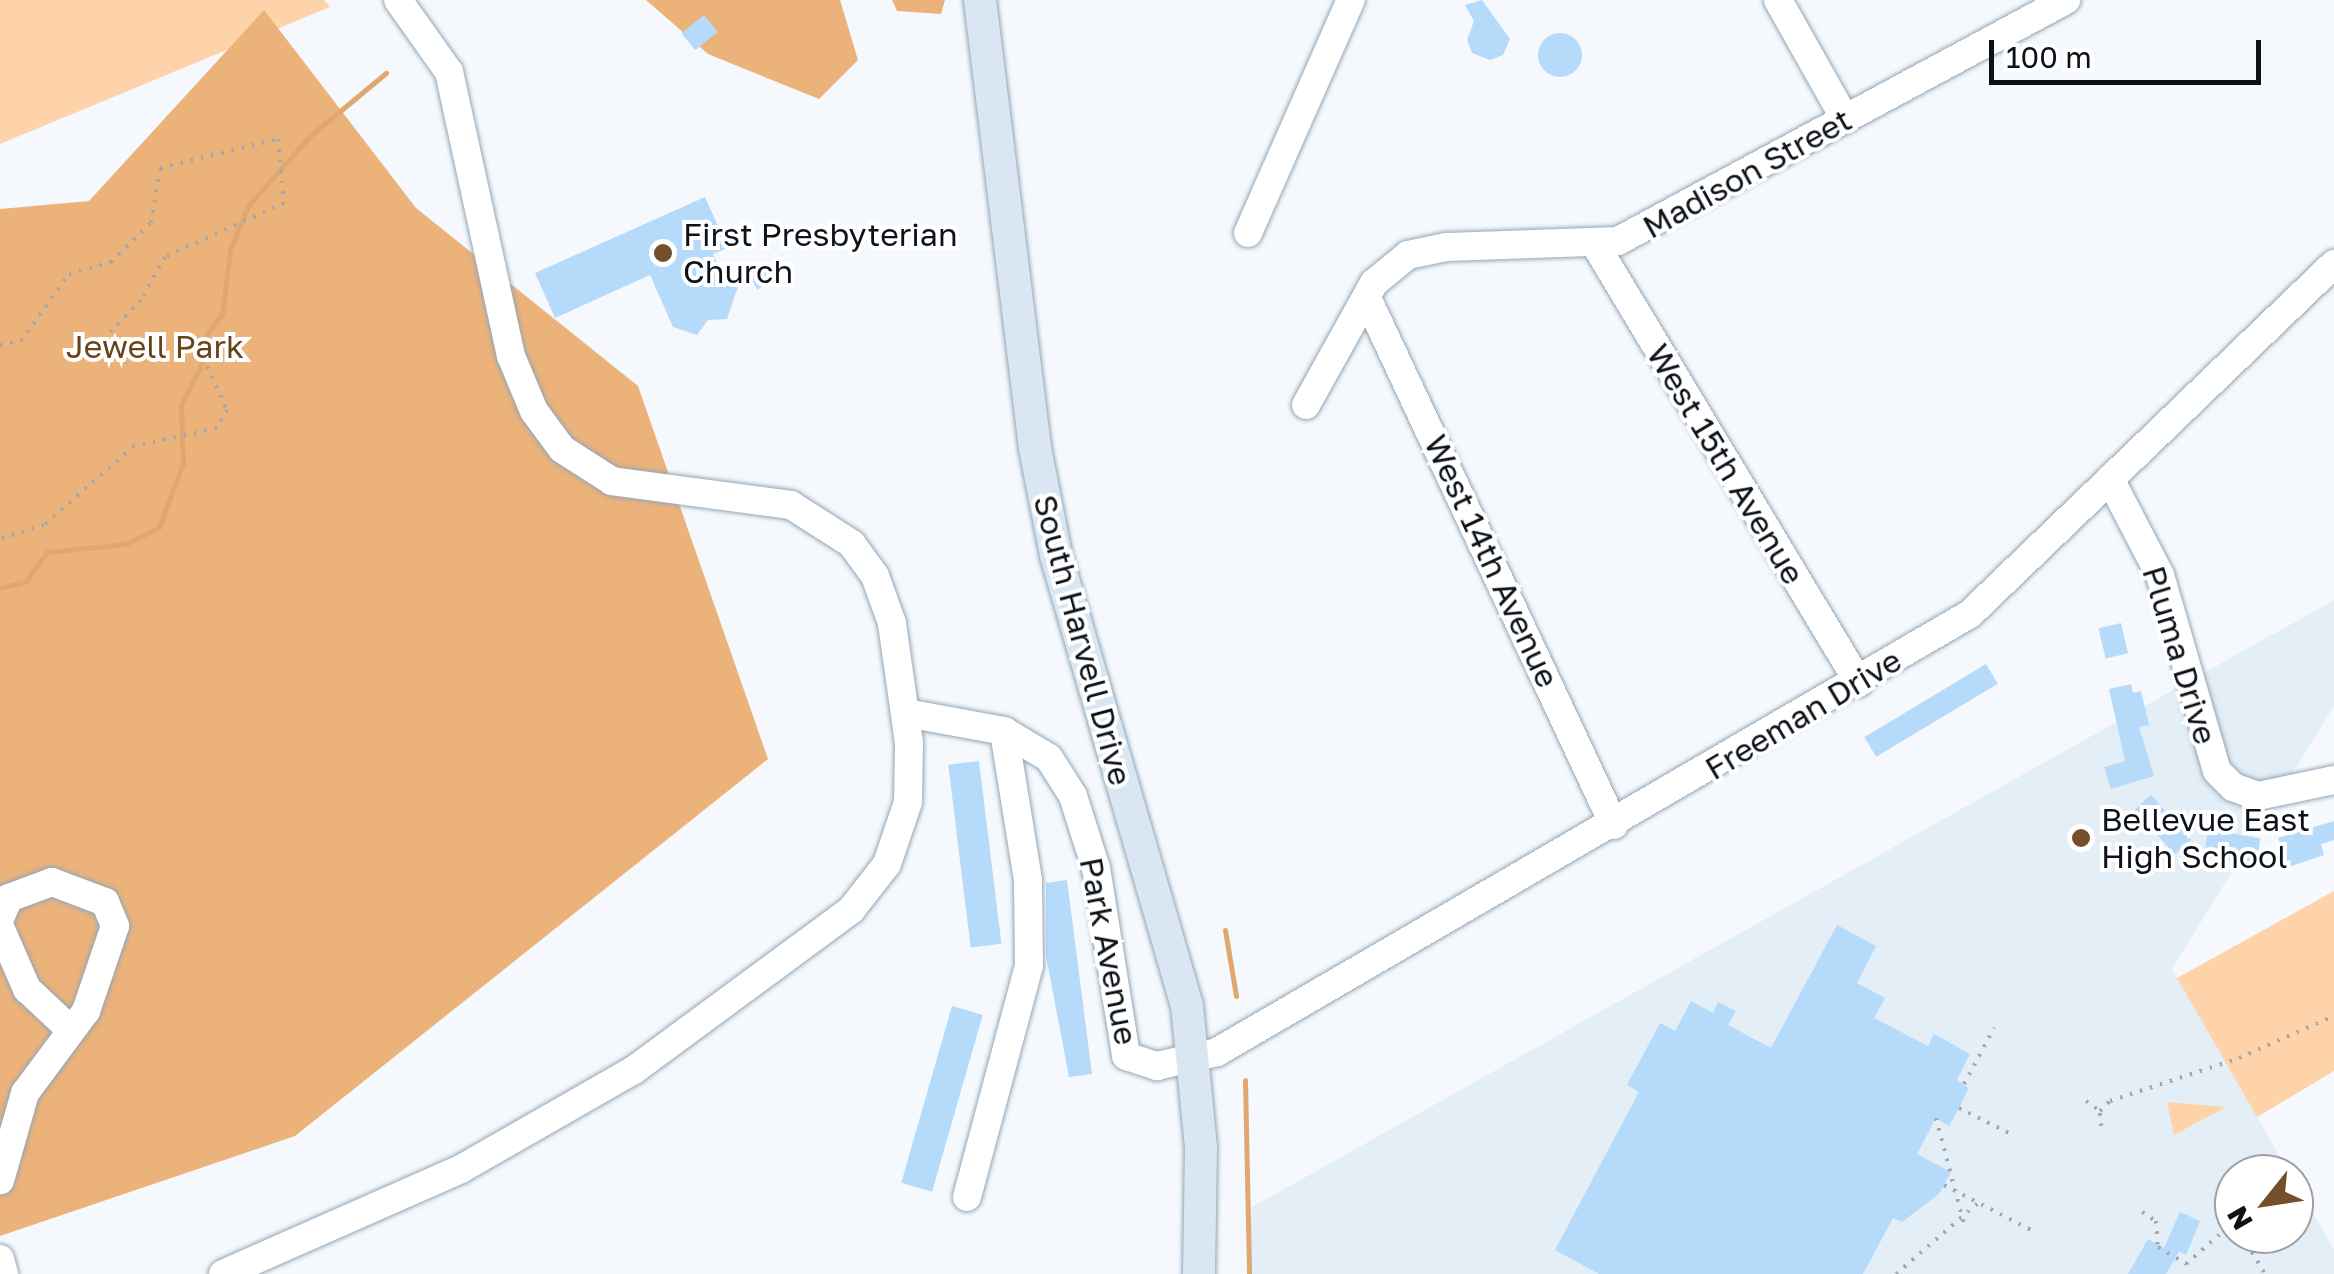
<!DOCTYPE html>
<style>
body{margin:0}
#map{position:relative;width:2334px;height:1274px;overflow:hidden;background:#f5f9fd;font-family:"Golos Text",sans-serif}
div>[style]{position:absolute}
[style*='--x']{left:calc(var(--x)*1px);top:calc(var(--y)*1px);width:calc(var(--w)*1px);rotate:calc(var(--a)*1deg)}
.built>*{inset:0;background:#e3eef6}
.green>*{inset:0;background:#fed3aa}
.forest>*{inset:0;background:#ebb27a}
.stream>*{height:5px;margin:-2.5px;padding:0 2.5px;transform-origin:2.5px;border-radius:2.5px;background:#e0a870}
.building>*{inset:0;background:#b6dafa;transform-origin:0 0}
.round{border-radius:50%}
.path>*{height:4px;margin-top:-2px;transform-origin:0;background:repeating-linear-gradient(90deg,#a3a8ac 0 2.5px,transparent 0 10.5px)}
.roads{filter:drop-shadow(0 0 2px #93a6b6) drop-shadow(0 0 2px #93a6b6)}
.minor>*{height:28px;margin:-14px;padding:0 14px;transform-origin:14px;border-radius:14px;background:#fff}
.major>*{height:32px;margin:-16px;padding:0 16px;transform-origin:16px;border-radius:16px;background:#dae7f2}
.dots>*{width:28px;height:28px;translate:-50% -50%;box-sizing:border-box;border:5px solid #fff;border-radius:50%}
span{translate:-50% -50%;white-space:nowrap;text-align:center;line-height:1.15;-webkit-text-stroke:8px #fff;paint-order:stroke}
.street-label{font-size:32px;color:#0c1218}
.poi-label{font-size:32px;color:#0c1218}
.left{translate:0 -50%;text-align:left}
.park-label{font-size:32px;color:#684218}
.north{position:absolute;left:2214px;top:1154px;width:100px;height:100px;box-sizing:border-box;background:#fff;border:2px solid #9ea0a3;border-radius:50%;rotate:240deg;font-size:28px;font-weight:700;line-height:40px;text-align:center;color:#0c1218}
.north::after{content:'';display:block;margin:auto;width:35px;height:45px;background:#744f2a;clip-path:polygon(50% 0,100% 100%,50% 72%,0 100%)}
.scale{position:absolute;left:1989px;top:40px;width:272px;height:45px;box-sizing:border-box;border:5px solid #0c1218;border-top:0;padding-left:12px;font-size:30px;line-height:35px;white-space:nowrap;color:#0c1218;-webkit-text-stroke:8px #fff;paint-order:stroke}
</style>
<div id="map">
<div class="built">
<div style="clip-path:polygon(2334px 600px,2334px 706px,2172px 969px,2290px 1174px,2234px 1174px,2234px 1234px,2294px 1234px,2294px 1180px,2334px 1250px,2334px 1274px,1247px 1274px,1252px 1207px)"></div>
</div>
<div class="green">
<div style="clip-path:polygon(0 0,324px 0,330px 7px,0 144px)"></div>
<div style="clip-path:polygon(2334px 891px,2334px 1071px,2257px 1117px,2177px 978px)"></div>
<div style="clip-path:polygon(2167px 1102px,2226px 1107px,2174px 1135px)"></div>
</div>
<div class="forest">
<div style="clip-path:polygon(646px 0,840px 0,858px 60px,819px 99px,708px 54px)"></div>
<div style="clip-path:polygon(892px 0,945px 0,941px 14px,897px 11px)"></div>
<div style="clip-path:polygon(264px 10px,416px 208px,638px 386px,768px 759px,295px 1136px,0 1236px,0 209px,89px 201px)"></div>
</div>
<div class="stream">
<div style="--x:0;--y:588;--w:27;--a:-15"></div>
<div style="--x:26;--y:581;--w:36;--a:-54"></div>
<div style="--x:47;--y:552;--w:79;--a:-5.8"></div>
<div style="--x:126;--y:544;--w:37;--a:-27"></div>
<div style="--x:159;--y:527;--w:68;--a:-69.4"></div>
<div style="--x:183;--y:463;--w:58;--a:-92"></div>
<div style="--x:181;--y:405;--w:42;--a:-62.8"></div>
<div style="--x:200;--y:368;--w:35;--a:-78"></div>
<div style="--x:207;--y:334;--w:25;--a:-53"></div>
<div style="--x:222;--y:314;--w:64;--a:-82.9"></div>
<div style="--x:230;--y:250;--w:48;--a:-67.8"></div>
<div style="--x:248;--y:206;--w:94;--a:-48.5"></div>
<div style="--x:310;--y:136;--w:99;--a:-39.7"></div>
<div style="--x:1225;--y:930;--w:67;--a:80.5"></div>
<div style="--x:1245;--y:1080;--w:194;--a:88.8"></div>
</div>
<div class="building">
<div style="clip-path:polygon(1482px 0,1510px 39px,1503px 55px,1490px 60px,1472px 53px,1467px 40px,1474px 21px,1465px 5px)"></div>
<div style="left:704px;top:15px;width:22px;height:29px;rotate:51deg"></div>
<div class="round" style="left:1538px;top:33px;width:44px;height:44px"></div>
<div style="clip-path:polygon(705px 197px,728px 248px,713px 254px,726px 285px,741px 278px,727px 319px,708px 320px,697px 335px,673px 327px,650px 275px,555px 318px,535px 273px)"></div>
<div style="left:765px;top:267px;width:17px;height:17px;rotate:65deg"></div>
<div style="left:2121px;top:623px;width:31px;height:23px;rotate:77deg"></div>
<div style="left:1986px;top:664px;width:23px;height:142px;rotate:59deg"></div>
<div style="clip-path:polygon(2131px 684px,2133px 693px,2141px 691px,2149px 725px,2139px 727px,2154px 776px,2111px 789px,2104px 767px,2125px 761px,2109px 689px)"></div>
<div style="left:979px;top:761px;width:184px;height:31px;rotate:83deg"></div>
<div style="left:2151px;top:795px;width:60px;height:22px;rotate:48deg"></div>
<div style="clip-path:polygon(2334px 821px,2334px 840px,2321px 844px,2324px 855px,2288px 867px,2278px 838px)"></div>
<div style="left:2208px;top:830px;width:53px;height:27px;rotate:9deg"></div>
<div style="clip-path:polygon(1067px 880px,1092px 1074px,1069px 1077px,1046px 956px,1046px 883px)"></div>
<div style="clip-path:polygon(1837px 925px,1876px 946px,1857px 983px,1885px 998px,1874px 1018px,1928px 1046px,1934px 1034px,1970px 1054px,1957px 1080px,1969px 1088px,1959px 1108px,1949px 1126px,1936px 1118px,1917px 1154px,1951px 1172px,1939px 1194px,1902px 1222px,1893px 1218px,1863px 1274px,1599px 1274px,1555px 1250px,1639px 1092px,1627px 1085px,1660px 1023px,1675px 1031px,1691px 1001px,1713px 1013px,1718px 1002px,1736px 1011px,1728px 1025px,1771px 1048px)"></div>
<div style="left:952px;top:1006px;width:32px;height:184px;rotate:16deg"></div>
<div style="clip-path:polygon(2180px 1212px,2200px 1221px,2186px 1255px,2179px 1251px,2166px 1274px,2128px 1274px,2148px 1239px,2164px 1248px)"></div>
</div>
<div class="path">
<div style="--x:0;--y:345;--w:21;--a:-11"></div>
<div style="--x:21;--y:341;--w:82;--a:-54.4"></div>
<div style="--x:69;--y:274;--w:44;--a:-15.9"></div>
<div style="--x:111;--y:262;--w:56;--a:-44.3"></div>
<div style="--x:151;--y:223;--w:56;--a:-80.7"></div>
<div style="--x:160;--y:168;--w:122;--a:-13.8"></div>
<div style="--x:278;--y:139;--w:64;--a:84.6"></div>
<div style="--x:284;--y:203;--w:131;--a:155.6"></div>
<div style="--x:165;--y:257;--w:49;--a:119.2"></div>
<div style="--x:141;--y:300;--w:52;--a:133.5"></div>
<div style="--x:105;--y:338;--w:31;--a:52"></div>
<div style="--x:124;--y:362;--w:74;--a:-18.9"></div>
<div style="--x:194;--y:338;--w:79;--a:65.4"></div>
<div style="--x:227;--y:410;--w:21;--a:119"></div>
<div style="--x:217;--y:428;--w:85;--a:167.8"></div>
<div style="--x:134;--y:446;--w:120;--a:138.7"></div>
<div style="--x:44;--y:525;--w:46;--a:162.3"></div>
<div style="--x:1964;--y:1084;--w:64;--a:-61.8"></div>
<div style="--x:2086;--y:1101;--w:17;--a:36"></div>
<div style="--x:1959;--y:1108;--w:63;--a:26.6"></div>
<div style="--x:1936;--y:1118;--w:114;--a:75.2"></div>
<div style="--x:2101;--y:1126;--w:15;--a:-94"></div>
<div style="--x:2100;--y:1111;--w:14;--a:-45"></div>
<div style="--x:2110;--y:1101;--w:136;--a:-18.4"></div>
<div style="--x:2239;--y:1058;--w:104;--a:-23.9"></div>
<div style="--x:1944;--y:1185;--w:100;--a:27.3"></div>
<div style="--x:2142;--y:1212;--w:17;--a:33"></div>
<div style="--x:2156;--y:1221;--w:26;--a:86"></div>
<div style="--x:2158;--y:1247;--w:33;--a:31"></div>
<div style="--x:2186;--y:1264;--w:64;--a:-41.2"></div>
<div style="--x:2241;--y:1234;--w:47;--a:59"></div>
<div style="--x:1896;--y:1274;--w:110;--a:-40.9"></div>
</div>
<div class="roads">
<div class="minor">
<div style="--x:1778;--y:0;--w:137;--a:60.6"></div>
<div style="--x:1248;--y:233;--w:255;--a:-66.2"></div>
<div style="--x:1595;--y:244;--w:512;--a:58.98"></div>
<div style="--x:1367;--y:298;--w:582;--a:64.89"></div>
<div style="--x:1306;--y:405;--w:140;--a:-60.9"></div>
<div style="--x:1374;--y:283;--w:44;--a:-39.5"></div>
<div style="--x:1408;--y:255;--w:40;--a:-12"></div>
<div style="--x:1447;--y:247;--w:171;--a:-2"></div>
<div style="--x:1618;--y:241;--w:509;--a:-28.28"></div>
<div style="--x:2110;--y:479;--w:108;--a:62.5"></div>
<div style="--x:2160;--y:575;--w:204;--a:73.8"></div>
<div style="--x:2217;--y:771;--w:23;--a:45"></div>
<div style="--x:2233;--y:787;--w:27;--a:20"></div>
<div style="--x:2258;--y:796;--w:78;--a:-11.9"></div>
<div style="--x:906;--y:713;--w:100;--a:10.4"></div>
<div style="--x:1004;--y:731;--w:52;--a:31"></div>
<div style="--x:1049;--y:758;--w:45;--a:57.7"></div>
<div style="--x:1073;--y:796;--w:76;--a:72.3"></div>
<div style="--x:1096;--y:868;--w:190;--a:80.9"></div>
<div style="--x:1126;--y:1056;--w:33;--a:18"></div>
<div style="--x:1157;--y:1066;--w:62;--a:-13.1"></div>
<div style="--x:1217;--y:1052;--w:871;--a:-30.19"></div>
<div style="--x:1970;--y:614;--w:505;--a:-43.88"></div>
<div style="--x:0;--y:918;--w:22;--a:-66"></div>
<div style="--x:9;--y:898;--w:46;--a:-20.4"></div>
<div style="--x:52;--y:882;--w:57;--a:20.7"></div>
<div style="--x:105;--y:902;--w:26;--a:67"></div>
<div style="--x:115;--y:926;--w:90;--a:108.8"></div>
<div style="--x:86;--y:1011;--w:102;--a:126.6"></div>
<div style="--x:25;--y:1093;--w:91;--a:105.9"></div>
<div style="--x:0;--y:927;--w:68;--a:66.5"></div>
<div style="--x:27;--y:989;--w:60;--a:43"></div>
<div style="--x:967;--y:1197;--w:239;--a:-75"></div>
<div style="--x:1029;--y:966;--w:86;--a:-90.7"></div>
<div style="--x:1028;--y:880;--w:151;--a:-99.2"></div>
<div style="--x:0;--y:1259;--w:16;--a:75"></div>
<div style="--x:223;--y:1274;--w:260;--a:-23.8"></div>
<div style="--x:461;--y:1169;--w:199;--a:-29.8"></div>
<div style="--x:634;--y:1070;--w:270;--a:-36.4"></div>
<div style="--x:851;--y:910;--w:58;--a:-52"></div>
<div style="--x:887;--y:864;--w:65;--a:-71.3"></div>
<div style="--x:908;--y:802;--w:59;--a:-89"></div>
<div style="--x:909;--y:743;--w:121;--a:-98.1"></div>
<div style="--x:892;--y:623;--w:50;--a:-109.9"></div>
<div style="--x:875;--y:576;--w:39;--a:-126"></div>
<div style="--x:852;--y:544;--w:72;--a:-147.4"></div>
<div style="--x:791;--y:505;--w:181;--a:-172.4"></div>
<div style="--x:612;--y:481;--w:59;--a:-147.4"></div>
<div style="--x:562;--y:449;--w:47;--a:-126.4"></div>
<div style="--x:534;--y:411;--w:60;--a:-112.7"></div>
<div style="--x:511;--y:356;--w:291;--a:-102.3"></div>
<div style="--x:449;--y:72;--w:88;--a:-125.3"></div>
</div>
<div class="major">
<div style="--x:980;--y:0;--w:451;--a:83"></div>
<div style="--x:1035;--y:448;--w:109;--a:78.9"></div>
<div style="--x:1056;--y:555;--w:469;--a:73.8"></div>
<div style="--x:1187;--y:1005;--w:143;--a:84.4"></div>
<div style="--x:1201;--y:1147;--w:127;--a:90.9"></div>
</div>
</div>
<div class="dots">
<div style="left:663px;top:253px;background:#744f2a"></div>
<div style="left:2081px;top:838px;background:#744f2a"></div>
</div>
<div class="street-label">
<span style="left:1747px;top:173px;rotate:-29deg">Madison Street</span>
<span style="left:1726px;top:464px;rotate:59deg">West 15th Avenue</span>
<span style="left:1492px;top:561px;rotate:65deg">West 14th Avenue</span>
<span style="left:1083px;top:640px;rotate:75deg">South Harvell Drive</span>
<span style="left:2180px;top:655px;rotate:73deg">Pluma Drive</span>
<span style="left:1803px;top:714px;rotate:-31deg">Freeman Drive</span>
<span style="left:1109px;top:951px;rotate:79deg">Park Avenue</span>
</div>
<div class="poi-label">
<span class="left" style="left:683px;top:253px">First Presbyterian<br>Church</span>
<span class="left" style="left:2101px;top:838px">Bellevue East<br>High School</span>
</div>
<div class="park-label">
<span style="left:155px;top:346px">Jewell Park</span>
</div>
<div class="north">N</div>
<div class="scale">100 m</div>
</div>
